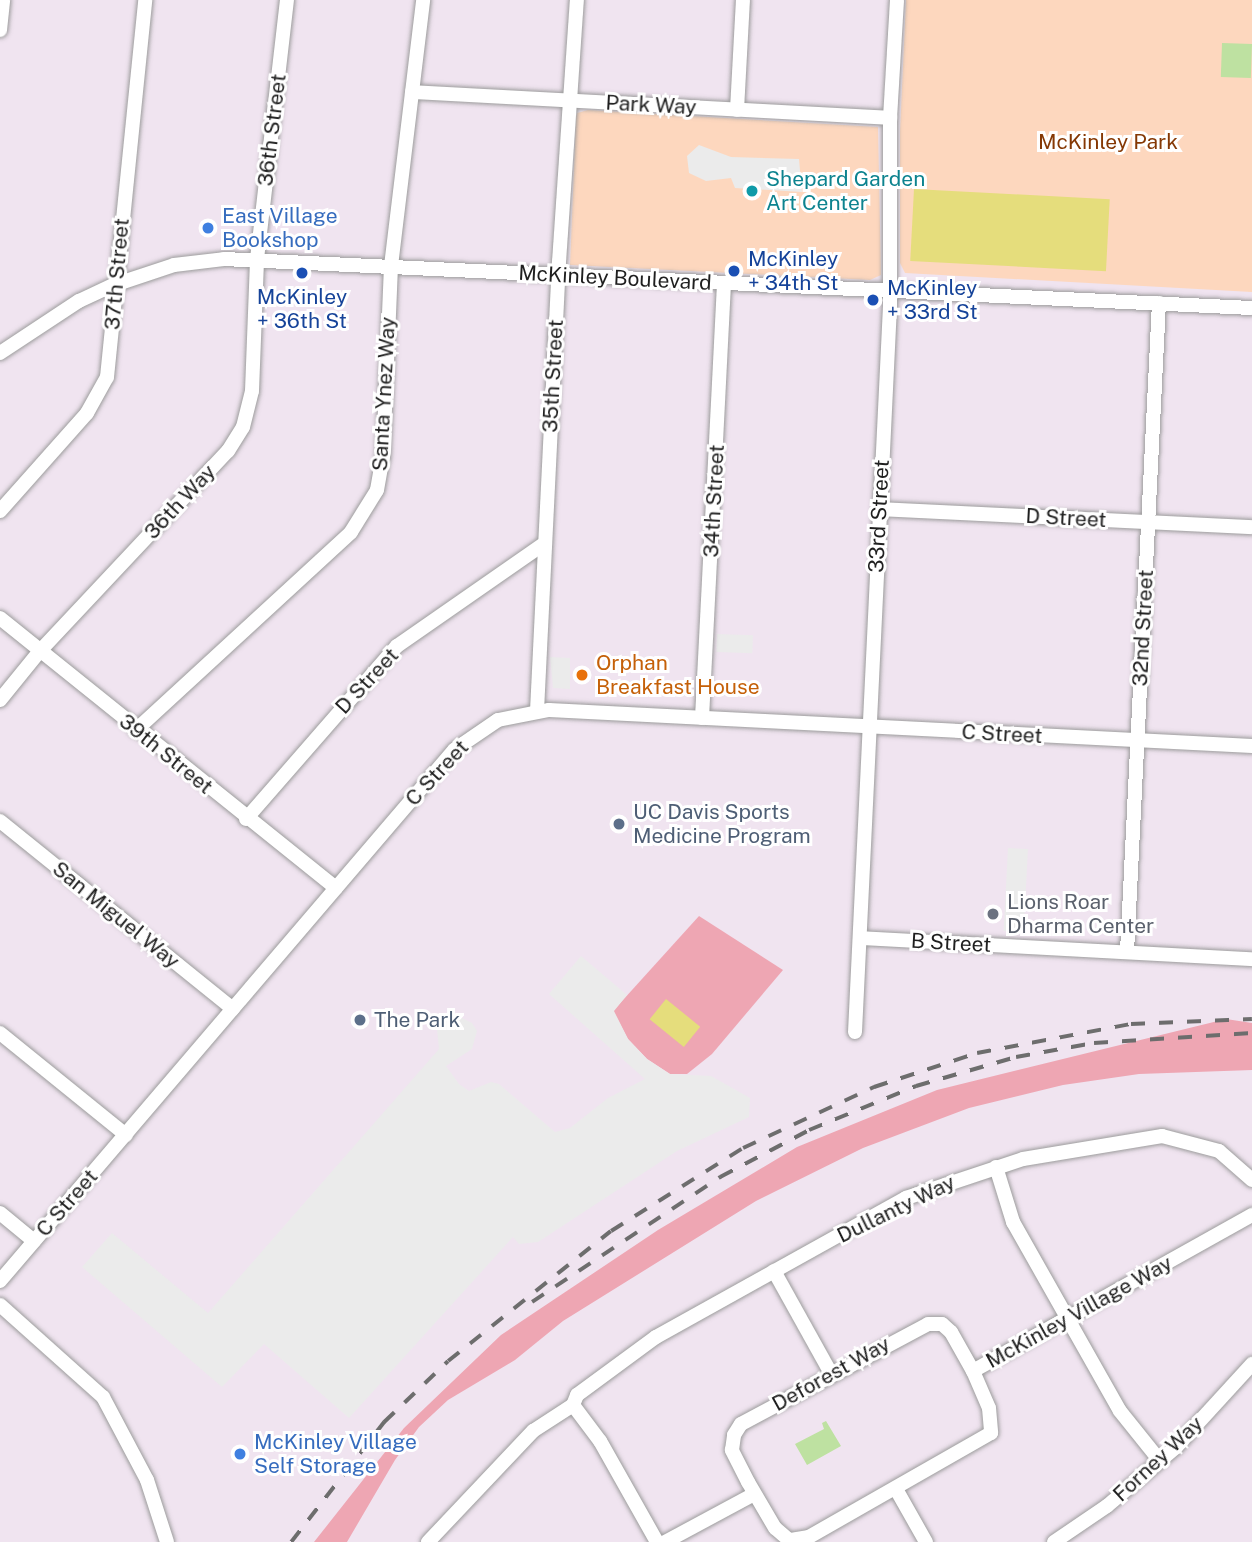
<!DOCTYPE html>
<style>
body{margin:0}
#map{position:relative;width:1252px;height:1542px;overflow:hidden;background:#f0e4f0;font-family:"Public Sans",sans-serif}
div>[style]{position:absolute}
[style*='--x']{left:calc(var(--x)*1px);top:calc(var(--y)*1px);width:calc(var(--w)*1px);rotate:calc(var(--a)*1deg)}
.grass>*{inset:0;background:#eea6b3}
.park>*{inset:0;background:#fdd7be}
.pitch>*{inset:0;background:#e5dd7c;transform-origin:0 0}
.parking>*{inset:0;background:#ebebeb;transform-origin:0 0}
.water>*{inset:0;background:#bee1a1;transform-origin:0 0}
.roads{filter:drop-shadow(0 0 2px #9c9c9c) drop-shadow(0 0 2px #9c9c9c)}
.minor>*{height:14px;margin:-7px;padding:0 7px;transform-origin:7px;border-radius:7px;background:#fff}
.rail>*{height:3.5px;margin-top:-1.75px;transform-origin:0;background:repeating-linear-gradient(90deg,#6d6d6d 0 14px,transparent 0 28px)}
.dots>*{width:19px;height:19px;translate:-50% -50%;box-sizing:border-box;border:4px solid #fff;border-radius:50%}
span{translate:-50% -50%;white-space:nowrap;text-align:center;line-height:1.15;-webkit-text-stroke:6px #fff;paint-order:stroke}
.street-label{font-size:21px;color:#1f1f1f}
.park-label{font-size:21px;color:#853804}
.culture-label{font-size:21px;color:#0d838f}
.left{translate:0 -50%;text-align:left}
.shop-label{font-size:21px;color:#366cbe}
.transit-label{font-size:21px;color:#164399}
.food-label{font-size:21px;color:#c56008}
.service-label{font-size:21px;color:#4e5e75}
.worship-label{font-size:21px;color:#5b616d}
</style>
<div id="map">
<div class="grass">
<div style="clip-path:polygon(699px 916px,783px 970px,712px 1054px,687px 1074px,670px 1074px,647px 1059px,628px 1039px,613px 1011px)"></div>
<div style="clip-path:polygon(1226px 1019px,1252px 1023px,1252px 1070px,1139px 1074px,1063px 1085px,969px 1108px,863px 1148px,756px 1201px,563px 1321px,515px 1360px,448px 1400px,419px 1427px,395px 1460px,347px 1542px,314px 1542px,404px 1428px,501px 1335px,658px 1230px,797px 1147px,937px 1090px)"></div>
</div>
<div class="park">
<div style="clip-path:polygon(906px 0,1252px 0,1252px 292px,905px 273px,900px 263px,900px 131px)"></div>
<div style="clip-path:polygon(588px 110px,878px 127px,881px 275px,870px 280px,570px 265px,576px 119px,577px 113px)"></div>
</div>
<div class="pitch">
<div style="left:914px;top:189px;width:196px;height:72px;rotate:3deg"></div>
<div style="left:666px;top:999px;width:44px;height:26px;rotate:39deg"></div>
</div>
<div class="parking">
<div style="clip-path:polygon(699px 145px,731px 157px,799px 159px,802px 192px,735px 188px,731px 178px,706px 181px,689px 173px,687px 156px)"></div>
<div style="left:717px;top:634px;width:36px;height:18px;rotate:2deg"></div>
<div style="clip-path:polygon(550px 657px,570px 658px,570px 689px,553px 688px)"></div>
<div style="left:1008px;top:848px;width:20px;height:83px;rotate:3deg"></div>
<div style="clip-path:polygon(581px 956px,627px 995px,614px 1011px,628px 1039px,647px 1059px,670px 1074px,711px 1076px,750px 1098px,749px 1117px,677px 1151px,538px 1242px,519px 1244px,513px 1237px,349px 1418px,264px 1344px,222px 1387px,82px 1267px,112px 1233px,208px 1313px,439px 1049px,437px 1029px,444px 1019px,456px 1015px,472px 1023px,477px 1031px,472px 1049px,446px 1066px,459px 1084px,469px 1091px,491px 1082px,499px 1084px,555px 1132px,570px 1128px,608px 1098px,645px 1079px,549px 994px)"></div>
</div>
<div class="water">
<div style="left:1222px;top:43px;width:30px;height:34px;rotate:2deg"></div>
<div style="clip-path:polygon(826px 1421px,841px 1446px,807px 1465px,795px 1444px,824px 1429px,822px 1423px)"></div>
</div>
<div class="roads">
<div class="minor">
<div style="--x:0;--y:30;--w:30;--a:-84"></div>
<div style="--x:412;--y:92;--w:479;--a:3.1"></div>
<div style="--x:737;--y:110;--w:110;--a:-86.9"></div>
<div style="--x:0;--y:353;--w:95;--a:-33.4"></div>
<div style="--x:79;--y:301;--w:38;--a:-25"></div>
<div style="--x:114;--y:285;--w:63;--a:-18.4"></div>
<div style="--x:174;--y:265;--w:50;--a:-6.8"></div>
<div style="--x:224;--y:259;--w:1029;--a:2.73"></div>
<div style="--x:880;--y:509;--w:372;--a:2.8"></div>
<div style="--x:0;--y:511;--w:131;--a:-48.4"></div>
<div style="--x:87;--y:413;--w:41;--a:-60.9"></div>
<div style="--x:107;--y:377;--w:379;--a:-84.2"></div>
<div style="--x:0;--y:618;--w:431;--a:38.8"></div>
<div style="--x:0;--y:700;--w:62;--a:-50.9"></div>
<div style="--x:39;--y:652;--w:276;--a:-46.8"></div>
<div style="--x:228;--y:451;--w:28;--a:-58"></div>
<div style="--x:243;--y:427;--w:37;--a:-76"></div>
<div style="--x:252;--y:391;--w:132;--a:-87.8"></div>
<div style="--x:257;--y:259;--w:261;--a:-83.4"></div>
<div style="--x:537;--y:711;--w:450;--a:-87.2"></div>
<div style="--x:559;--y:262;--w:263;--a:-86.1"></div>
<div style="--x:702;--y:718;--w:435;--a:-87.1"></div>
<div style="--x:136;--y:730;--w:292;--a:-42.6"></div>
<div style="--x:351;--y:532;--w:49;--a:-58.2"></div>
<div style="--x:377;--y:490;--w:34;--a:-80"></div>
<div style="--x:383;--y:457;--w:191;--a:-87.6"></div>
<div style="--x:391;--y:266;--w:268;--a:-83.1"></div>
<div style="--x:246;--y:819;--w:230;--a:-48.9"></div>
<div style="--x:397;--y:646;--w:179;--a:-34.8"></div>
<div style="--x:0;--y:821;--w:299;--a:38.9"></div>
<div style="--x:860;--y:938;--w:393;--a:3.1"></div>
<div style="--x:1127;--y:952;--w:650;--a:-87.18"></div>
<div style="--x:855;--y:1032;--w:728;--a:-87.24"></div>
<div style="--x:890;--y:305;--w:187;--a:-90"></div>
<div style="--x:890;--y:118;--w:118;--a:-86.6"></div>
<div style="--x:0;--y:1033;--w:162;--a:39"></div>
<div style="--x:996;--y:1167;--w:58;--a:72.8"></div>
<div style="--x:1013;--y:1222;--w:217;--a:60.5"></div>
<div style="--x:1120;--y:1411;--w:64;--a:51.3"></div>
<div style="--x:0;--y:1213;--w:44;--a:39.5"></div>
<div style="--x:774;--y:1271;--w:119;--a:60.9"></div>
<div style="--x:0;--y:1281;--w:699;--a:-49.47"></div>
<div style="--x:454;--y:750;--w:53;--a:-34.3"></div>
<div style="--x:498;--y:720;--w:52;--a:-11.1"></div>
<div style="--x:549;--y:710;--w:704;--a:2.93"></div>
<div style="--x:0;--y:1305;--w:138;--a:41.8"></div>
<div style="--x:103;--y:1397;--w:94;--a:62.1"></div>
<div style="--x:147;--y:1480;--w:65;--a:72.1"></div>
<div style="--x:928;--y:1324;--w:14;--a:0"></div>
<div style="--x:942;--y:1324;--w:12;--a:42"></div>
<div style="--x:951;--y:1332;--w:45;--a:60.6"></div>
<div style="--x:973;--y:1371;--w:40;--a:66.6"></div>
<div style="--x:989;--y:1408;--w:25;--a:85"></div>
<div style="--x:991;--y:1433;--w:210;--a:150.3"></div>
<div style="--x:809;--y:1537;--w:20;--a:171"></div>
<div style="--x:789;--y:1540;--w:18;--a:-139"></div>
<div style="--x:775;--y:1528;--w:53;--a:-120.4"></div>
<div style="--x:748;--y:1482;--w:36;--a:-117"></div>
<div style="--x:732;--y:1450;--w:15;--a:-82"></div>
<div style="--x:734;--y:1435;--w:13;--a:-58"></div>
<div style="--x:741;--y:1424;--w:212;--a:-28.1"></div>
<div style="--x:973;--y:1371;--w:320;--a:-29.2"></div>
<div style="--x:896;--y:1489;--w:61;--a:60.5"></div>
<div style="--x:428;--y:1542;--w:153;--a:-46.6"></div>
<div style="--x:533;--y:1431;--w:48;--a:-33"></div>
<div style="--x:657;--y:1542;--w:116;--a:-119.4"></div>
<div style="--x:600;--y:1441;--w:45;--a:-126.9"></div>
<div style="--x:573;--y:1405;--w:11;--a:-68"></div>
<div style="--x:577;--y:1395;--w:98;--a:-36.3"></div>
<div style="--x:656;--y:1337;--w:286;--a:-29.1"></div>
<div style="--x:906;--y:1198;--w:123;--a:-18.4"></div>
<div style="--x:1023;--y:1159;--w:141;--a:-9.4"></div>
<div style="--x:1162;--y:1136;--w:59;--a:14.7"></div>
<div style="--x:1219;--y:1151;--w:44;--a:41.3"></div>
<div style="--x:665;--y:1542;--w:101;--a:-28.3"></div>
<div style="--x:1054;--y:1542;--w:64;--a:-34.2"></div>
<div style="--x:1107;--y:1506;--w:91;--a:-40.5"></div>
<div style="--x:1176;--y:1447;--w:113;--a:-47.5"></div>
</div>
</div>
<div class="rail">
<div style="--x:532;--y:1302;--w:226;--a:-33.6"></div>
<div style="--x:720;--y:1177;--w:101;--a:-27.8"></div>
<div style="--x:809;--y:1130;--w:116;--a:-22.4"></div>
<div style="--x:916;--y:1086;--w:104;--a:-16.2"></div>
<div style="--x:1016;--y:1057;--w:79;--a:-10.2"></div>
<div style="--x:1094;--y:1043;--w:158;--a:-3.6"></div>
<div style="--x:291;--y:1542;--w:152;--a:-52.2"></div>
<div style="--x:384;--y:1422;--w:88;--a:-43.6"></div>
<div style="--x:448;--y:1361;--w:208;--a:-38.6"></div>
<div style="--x:611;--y:1231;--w:156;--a:-32.2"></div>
<div style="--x:743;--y:1148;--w:145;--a:-25"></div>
<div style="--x:874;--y:1087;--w:108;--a:-18.3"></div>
<div style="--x:977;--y:1053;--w:157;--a:-10.7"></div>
<div style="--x:1131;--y:1024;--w:121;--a:-2.4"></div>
</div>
<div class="dots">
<div style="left:752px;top:191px;background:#0f9aa8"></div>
<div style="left:208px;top:228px;background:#3f7fe0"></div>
<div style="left:734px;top:271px;background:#1a4fb4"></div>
<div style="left:302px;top:273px;background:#1a4fb4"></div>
<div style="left:873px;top:300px;background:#1a4fb4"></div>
<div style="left:582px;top:675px;background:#e8710a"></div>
<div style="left:619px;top:824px;background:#5c6f8a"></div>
<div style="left:993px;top:914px;background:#6b7280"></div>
<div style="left:360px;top:1020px;background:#5c6f8a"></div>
<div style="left:240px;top:1454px;background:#3f7fe0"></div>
</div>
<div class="street-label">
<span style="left:651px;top:105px;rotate:3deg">Park Way</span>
<span style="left:272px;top:130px;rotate:-83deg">36th Street</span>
<span style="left:117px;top:274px;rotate:-85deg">37th Street</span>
<span style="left:615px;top:278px;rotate:3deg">McKinley Boulevard</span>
<span style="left:553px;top:376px;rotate:-87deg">35th Street</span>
<span style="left:384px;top:394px;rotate:-87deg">Santa Ynez Way</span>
<span style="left:714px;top:501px;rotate:-87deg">34th Street</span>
<span style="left:180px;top:502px;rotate:-47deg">36th Way</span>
<span style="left:879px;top:516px;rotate:-87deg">33rd Street</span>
<span style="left:1066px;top:518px;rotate:3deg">D Street</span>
<span style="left:1143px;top:628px;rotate:-87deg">32nd Street</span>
<span style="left:367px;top:681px;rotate:-47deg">D Street</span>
<span style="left:1002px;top:734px;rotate:3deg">C Street</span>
<span style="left:166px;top:754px;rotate:39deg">39th Street</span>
<span style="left:437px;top:773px;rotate:-47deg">C Street</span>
<span style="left:116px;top:915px;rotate:39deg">San Miguel Way</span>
<span style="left:951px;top:943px;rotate:3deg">B Street</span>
<span style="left:67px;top:1203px;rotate:-49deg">C Street</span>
<span style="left:896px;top:1209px;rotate:-26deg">Dullanty Way</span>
<span style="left:1079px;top:1312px;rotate:-29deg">McKinley Village Way</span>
<span style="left:831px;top:1374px;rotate:-29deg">Deforest Way</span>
<span style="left:1158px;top:1459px;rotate:-43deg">Forney Way</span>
</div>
<div class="park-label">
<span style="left:1108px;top:142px">McKinley Park</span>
</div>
<div class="culture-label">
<span class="left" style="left:766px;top:191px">Shepard Garden<br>Art Center</span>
</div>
<div class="shop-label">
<span class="left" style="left:222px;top:228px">East Village<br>Bookshop</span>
<span class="left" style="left:254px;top:1454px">McKinley Village<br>Self Storage</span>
</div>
<div class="transit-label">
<span class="left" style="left:748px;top:271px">McKinley<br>+ 34th St</span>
<span class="left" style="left:887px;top:300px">McKinley<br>+ 33rd St</span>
<span style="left:302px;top:309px">McKinley<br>+ 36th St</span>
</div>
<div class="food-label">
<span class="left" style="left:596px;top:675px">Orphan<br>Breakfast House</span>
</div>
<div class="service-label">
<span class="left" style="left:633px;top:824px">UC Davis Sports<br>Medicine Program</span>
<span class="left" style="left:374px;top:1020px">The Park</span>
</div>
<div class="worship-label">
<span class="left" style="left:1007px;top:914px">Lions Roar<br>Dharma Center</span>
</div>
</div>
